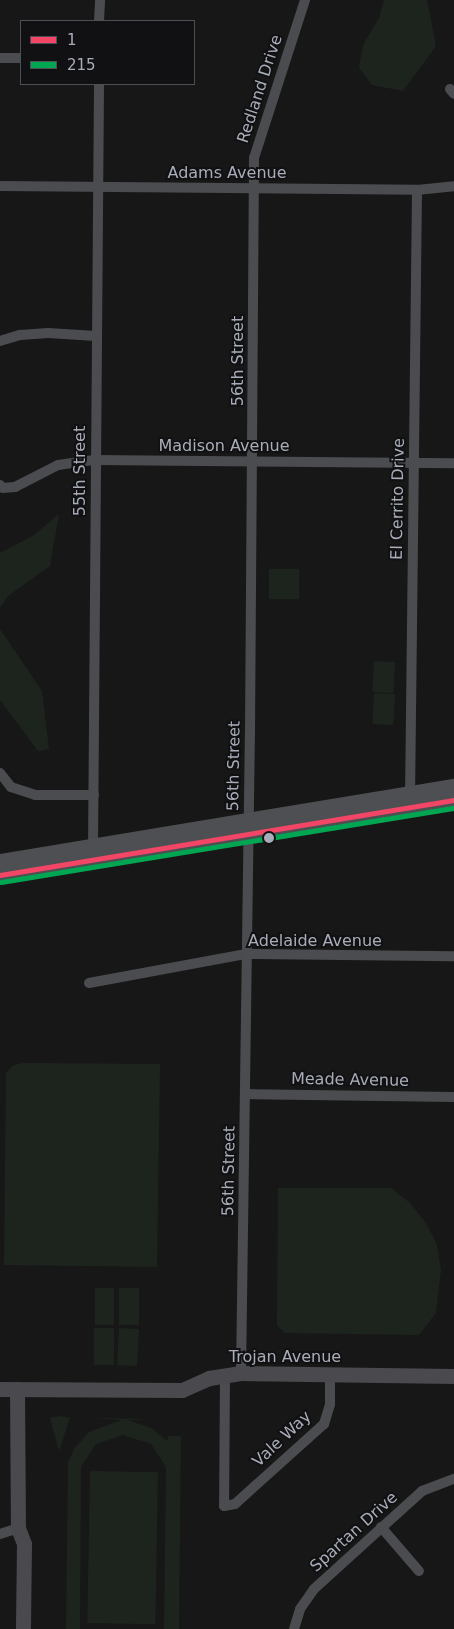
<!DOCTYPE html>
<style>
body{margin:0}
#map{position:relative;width:454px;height:1629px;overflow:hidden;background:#171717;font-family:"DejaVu Sans",sans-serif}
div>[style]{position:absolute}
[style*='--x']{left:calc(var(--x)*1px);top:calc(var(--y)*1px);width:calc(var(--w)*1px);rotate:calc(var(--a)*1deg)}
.green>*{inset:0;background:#1d241e;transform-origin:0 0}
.street>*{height:10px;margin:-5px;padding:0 5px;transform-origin:5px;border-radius:5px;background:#4b4c50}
.secondary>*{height:15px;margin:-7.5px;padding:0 7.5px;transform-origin:7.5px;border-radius:7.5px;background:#4a4a4e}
.primary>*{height:16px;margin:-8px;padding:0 8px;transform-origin:8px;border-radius:8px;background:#4d4f52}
.bus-1>*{height:5px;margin:-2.5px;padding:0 2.5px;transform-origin:2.5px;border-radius:2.5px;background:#f34667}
.bus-2>*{height:5px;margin:-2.5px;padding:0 2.5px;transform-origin:2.5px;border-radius:2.5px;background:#00a651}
.dots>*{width:14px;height:14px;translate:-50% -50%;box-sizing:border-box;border:2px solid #111113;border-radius:50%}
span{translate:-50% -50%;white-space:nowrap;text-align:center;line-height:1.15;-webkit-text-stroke:4px #111113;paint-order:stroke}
.street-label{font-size:16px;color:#a8adb8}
.legend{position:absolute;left:20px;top:20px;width:175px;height:65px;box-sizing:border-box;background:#111113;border:1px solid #4d4f55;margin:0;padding:6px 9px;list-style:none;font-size:15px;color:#a8adb8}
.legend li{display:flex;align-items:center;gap:10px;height:25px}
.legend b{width:25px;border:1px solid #4d4f55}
</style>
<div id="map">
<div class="green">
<div style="clip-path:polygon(384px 0,427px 0,429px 9px,436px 46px,403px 91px,372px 85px,359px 68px,363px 45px,379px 18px)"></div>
<div style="clip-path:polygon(59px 514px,50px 566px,8px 596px,0 608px,0 553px,34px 535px)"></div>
<div style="left:269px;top:569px;width:30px;height:30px"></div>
<div style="clip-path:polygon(0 629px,42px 691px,49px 749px,38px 751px,0 700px)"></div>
<div style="left:374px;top:661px;width:21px;height:31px;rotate:3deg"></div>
<div style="left:374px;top:693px;width:21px;height:31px;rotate:3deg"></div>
<div style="clip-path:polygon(23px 1063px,160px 1064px,157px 1267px,4px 1265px,6px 1073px,13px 1065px)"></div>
<div style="clip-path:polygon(278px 1188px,391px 1188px,409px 1202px,426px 1223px,437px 1245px,441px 1270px,436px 1313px,419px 1335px,285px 1333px,277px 1325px)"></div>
<div style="left:95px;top:1288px;width:19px;height:37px"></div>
<div style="left:119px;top:1288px;width:20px;height:37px"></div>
<div style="left:94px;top:1328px;width:20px;height:37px"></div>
<div style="left:119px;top:1328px;width:20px;height:37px;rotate:3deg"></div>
<div style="clip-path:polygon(59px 1416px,70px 1418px,59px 1451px,50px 1418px)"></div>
<div style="clip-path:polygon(90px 1418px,155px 1419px,127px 1420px,151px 1428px,167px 1441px,168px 1436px,181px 1436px,179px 1629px,164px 1629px,166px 1467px,151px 1444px,123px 1435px,96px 1444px,81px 1467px,80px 1629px,66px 1629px,68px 1463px,74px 1449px,89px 1432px,122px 1420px)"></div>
<div style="left:90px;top:1471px;width:68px;height:152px;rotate:1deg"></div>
</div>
<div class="street">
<div style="--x:99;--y:21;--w:21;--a:-87"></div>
<div style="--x:0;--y:58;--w:21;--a:0"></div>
<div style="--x:450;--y:89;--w:6;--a:51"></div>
<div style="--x:0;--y:186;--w:417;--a:0.5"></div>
<div style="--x:417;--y:190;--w:37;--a:-6"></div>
<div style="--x:0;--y:341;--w:21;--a:-17"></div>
<div style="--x:20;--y:335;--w:28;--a:-4"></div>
<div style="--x:48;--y:333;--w:48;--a:3.6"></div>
<div style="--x:0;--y:485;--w:4;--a:45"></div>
<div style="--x:3;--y:488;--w:12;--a:-5"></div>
<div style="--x:15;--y:487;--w:48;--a:-27.1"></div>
<div style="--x:58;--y:465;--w:37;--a:-8"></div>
<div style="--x:95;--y:460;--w:359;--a:0.5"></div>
<div style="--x:0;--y:773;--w:18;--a:52"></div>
<div style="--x:11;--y:787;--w:25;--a:18"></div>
<div style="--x:35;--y:795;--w:59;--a:0"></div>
<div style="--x:410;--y:799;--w:609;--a:-89.34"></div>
<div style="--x:93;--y:850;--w:766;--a:-89.55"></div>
<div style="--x:89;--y:983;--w:160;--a:-10.5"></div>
<div style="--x:246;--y:954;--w:208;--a:0.6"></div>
<div style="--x:245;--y:1094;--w:209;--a:0.8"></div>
<div style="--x:241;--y:1373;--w:641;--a:-89.2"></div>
<div style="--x:250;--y:732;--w:574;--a:-89.6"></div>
<div style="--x:254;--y:158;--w:166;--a:-72.1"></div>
<div style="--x:225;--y:1374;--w:132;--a:90.4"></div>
<div style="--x:224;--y:1506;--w:11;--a:-10"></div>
<div style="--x:235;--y:1504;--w:120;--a:-42"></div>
<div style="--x:324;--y:1424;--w:21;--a:-73"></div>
<div style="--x:330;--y:1404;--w:29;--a:-90"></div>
<div style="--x:381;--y:1527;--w:58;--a:49.2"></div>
<div style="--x:0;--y:1534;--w:19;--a:-18"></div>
<div style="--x:294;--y:1629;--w:21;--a:-73"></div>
<div style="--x:300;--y:1609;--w:24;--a:-55"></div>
<div style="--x:314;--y:1589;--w:146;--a:-42.2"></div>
<div style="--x:422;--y:1491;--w:34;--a:-21"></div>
</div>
<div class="secondary">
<div style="--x:0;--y:1389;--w:182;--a:0.3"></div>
<div style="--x:182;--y:1390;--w:30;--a:-24"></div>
<div style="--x:209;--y:1378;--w:32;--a:-9"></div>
<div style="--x:241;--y:1373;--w:213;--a:0.8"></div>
<div style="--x:17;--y:1389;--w:139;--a:89.6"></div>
<div style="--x:18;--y:1528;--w:17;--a:69"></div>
<div style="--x:24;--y:1544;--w:85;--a:90.7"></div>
</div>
<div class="primary">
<div style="--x:0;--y:862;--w:460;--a:-9.4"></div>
<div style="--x:0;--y:875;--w:460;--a:-9.4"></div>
</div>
<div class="bus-1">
<div style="--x:0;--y:875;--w:460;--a:-9.4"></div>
</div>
<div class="bus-2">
<div style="--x:1;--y:882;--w:459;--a:-9.3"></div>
</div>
<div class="dots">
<div style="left:269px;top:838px;background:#a8adb8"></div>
</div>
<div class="street-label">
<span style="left:260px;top:89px;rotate:-72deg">Redland Drive</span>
<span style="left:227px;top:173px">Adams Avenue</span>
<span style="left:238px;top:361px;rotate:-90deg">56th Street</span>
<span style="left:224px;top:446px">Madison Avenue</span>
<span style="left:80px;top:471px;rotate:-90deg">55th Street</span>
<span style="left:398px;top:499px;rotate:-89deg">El Cerrito Drive</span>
<span style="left:234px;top:766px;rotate:-89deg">56th Street</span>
<span style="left:315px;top:941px">Adelaide Avenue</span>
<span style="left:350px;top:1080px;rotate:1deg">Meade Avenue</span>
<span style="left:229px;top:1171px;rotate:-89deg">56th Street</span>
<span style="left:285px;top:1357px">Trojan Avenue</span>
<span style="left:282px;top:1439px;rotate:-43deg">Vale Way</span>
<span style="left:354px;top:1532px;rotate:-42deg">Spartan Drive</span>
</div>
<ul class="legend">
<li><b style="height:6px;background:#f34667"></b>1</li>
<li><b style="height:6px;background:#00a651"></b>215</li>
</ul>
</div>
